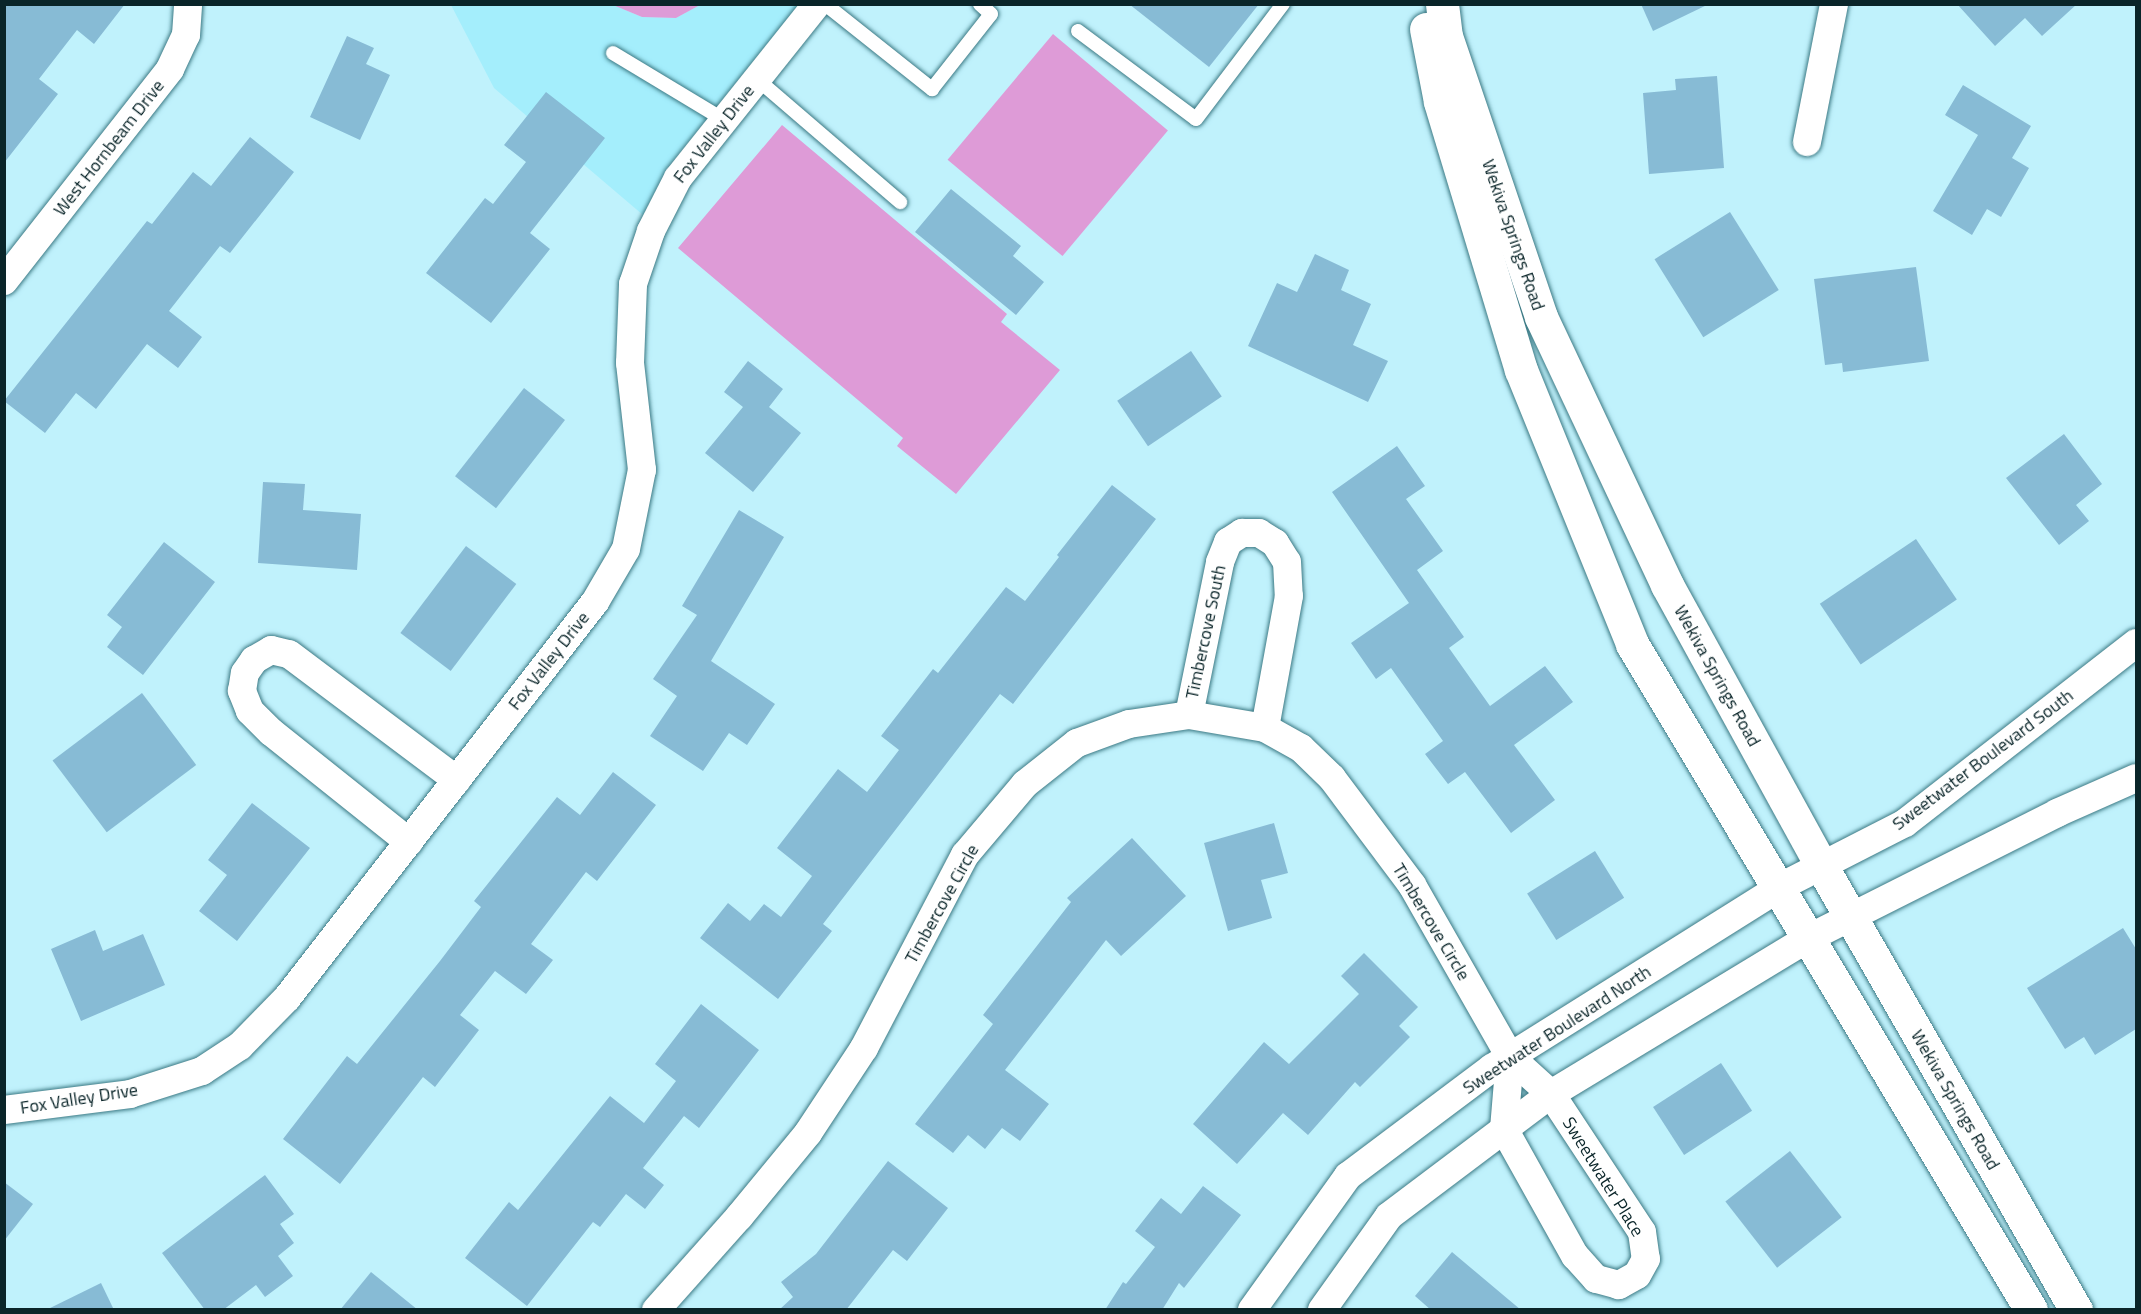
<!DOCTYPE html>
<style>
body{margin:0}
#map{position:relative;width:2141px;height:1314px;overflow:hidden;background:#c0f2fc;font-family:"Titillium Web",sans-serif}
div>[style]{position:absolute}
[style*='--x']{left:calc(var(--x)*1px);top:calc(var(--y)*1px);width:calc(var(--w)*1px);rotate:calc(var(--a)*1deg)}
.built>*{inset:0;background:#a4eefc}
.green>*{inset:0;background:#de9bd7;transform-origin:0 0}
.building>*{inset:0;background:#87bbd5;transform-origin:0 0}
.roads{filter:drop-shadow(0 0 2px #3b7984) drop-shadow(0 0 2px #3b7984)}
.lane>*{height:14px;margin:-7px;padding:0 7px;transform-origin:7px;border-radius:7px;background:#fff}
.street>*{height:28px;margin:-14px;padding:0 14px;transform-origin:14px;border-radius:14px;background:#fff}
.secondary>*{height:33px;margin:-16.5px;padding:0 16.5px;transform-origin:16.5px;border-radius:16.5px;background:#fff}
span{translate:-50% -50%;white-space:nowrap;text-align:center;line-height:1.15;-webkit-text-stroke:4.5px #fff;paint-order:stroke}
.street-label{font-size:18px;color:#0a2529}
.frame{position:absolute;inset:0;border:6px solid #0a2529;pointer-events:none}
</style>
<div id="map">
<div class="built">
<div style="clip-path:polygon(451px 5px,613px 5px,642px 17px,676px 18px,700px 5px,798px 5px,666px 169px,643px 215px,494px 88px)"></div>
</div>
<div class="green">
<div style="clip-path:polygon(613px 5px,700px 5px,676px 18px,642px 17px)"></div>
<div style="left:1053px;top:34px;width:150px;height:164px;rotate:40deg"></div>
<div style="clip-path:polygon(782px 125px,1007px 314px,1001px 322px,1060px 370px,956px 494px,897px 446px,903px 438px,678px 248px)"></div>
</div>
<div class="building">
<div style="clip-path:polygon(4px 4px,125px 4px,94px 44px,77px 30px,39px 79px,58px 94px,4px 163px)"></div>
<div style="clip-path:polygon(1129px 4px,1259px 4px,1209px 67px)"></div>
<div style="clip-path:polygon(1641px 4px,1709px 4px,1653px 31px)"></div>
<div style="clip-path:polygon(1957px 4px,2077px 4px,2042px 36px,2025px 18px,1995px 46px)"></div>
<div style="clip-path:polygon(347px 36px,374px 48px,366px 64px,390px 75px,360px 140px,310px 117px)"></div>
<div style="clip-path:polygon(1717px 76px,1724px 168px,1649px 174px,1643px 93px,1676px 90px,1675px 79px)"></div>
<div style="clip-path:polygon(1963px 85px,2031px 126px,2012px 158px,2029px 168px,2001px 217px,1987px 209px,1972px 235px,1933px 211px,1978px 135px,1945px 115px)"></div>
<div style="clip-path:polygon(546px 92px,605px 138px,530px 233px,550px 249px,491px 323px,426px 273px,485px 198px,493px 204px,526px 162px,504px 145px)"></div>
<div style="clip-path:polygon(250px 137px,294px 172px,230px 253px,220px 246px,169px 311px,202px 337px,178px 368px,147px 344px,96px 409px,76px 393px,45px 433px,4px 401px,147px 221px,152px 224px,193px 172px,211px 186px)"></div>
<div style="clip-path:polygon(951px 189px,1021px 246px,1013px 256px,1044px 282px,1016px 315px,915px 232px)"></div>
<div style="left:1730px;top:212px;width:92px;height:89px;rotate:58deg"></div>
<div style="clip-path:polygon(1315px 254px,1349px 270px,1341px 290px,1371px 304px,1353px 345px,1388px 361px,1368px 402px,1248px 346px,1277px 283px,1297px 292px)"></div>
<div style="clip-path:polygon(1916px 267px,1929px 361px,1843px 372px,1842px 363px,1825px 365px,1814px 279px)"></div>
<div style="left:1191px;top:351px;width:55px;height:89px;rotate:56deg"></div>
<div style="clip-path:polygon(748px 361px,783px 389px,769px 407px,801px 433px,753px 492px,705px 453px,743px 407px,724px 392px)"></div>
<div style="left:524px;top:388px;width:52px;height:112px;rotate:38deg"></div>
<div style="clip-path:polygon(2064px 434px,2102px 484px,2076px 505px,2089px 521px,2059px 545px,2006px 478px)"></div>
<div style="clip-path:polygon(1397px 446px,1425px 486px,1406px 499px,1443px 551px,1417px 570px,1464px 637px,1449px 648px,1490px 706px,1545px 666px,1573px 702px,1514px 745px,1555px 800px,1511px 833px,1465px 772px,1448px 784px,1425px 754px,1443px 741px,1391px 668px,1376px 679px,1351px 643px,1409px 603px,1332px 492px)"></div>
<div style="clip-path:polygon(263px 482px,305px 484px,303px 510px,361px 514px,357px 570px,258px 563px)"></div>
<div style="clip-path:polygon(1112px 485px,1156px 519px,1013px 704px,1000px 694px,823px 924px,832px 931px,778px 999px,700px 938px,728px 903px,750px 921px,764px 904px,781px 917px,812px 876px,777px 848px,838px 769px,867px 792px,899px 750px,881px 736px,933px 669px,938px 673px,1006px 587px,1025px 601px,1059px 557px,1057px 555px)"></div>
<div style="clip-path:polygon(739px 510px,784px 537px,711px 661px,775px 704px,747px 745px,729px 733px,703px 771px,650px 736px,677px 696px,653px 679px,697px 615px,682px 606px)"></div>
<div style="left:1916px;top:539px;width:73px;height:116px;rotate:56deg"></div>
<div style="clip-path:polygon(164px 542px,215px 582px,143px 675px,107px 647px,122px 627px,107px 615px)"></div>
<div style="left:466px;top:546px;width:63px;height:109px;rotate:37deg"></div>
<div style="left:142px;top:693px;width:90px;height:112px;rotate:53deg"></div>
<div style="clip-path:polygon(613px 772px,656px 805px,597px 881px,586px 872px,531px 944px,553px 960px,526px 994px,495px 971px,460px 1015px,479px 1030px,435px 1087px,423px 1077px,340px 1184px,283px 1139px,347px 1056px,357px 1064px,440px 961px,481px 907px,474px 901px,557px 797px,580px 815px)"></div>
<div style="clip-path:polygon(252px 803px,310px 848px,237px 941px,199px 911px,227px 875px,208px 860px)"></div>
<div style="clip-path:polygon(1274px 823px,1288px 873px,1261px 880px,1272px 918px,1228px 931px,1204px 843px)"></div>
<div style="clip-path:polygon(1132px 838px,1186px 896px,1121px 956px,1106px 940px,1005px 1070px,1049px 1104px,1020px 1141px,1002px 1128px,985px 1149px,968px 1135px,953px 1153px,915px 1124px,993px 1024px,983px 1015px,1071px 902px,1067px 898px)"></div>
<div style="left:1595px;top:851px;width:55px;height:80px;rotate:58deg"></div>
<div style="clip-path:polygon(2123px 928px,2136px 949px,2136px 1029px,2095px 1055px,2084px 1037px,2065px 1049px,2027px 988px)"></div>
<div style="clip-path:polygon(95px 930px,103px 951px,143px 934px,165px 985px,81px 1021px,51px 949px)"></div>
<div style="clip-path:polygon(1364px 953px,1418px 1007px,1399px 1026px,1410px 1037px,1360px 1087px,1355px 1082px,1308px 1135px,1283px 1113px,1237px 1164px,1193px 1124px,1264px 1042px,1289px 1064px,1359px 994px,1341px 976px)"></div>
<div style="clip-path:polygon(701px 1004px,759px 1050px,699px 1128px,684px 1116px,643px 1168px,664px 1185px,645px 1209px,626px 1194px,600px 1227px,593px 1222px,527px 1306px,465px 1258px,509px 1202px,518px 1210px,610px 1096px,644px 1123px,676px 1081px,655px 1064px)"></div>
<div style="left:1721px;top:1063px;width:57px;height:81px;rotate:57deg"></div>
<div style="left:1790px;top:1151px;width:84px;height:82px;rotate:52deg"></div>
<div style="clip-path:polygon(888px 1161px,948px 1208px,907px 1261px,893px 1250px,846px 1310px,779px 1310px,793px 1297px,781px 1282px,816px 1254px)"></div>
<div style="clip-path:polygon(265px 1175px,294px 1214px,280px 1224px,294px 1243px,278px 1256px,293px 1276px,265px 1297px,256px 1285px,223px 1310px,205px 1310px,162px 1253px)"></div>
<div style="clip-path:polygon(4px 1182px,33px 1204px,4px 1241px)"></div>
<div style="clip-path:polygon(1203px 1186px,1241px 1215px,1184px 1288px,1179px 1283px,1162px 1310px,1105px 1310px,1123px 1282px,1126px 1284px,1155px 1247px,1135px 1231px,1161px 1198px,1181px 1214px)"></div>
<div style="clip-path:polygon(1452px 1252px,1521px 1310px,1431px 1310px,1415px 1296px)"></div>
<div style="clip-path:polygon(371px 1272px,418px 1310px,340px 1310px)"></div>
<div style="clip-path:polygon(101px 1283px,114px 1310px,46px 1310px)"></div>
</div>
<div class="roads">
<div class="lane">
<div style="--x:825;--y:4;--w:137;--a:38.5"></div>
<div style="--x:932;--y:89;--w:95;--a:-51.8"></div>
<div style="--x:991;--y:14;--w:15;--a:-138"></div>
<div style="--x:1078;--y:31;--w:147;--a:36.7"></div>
<div style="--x:1196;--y:119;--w:144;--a:-52.9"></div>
<div style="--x:613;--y:53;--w:130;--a:31.1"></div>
<div style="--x:757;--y:79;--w:189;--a:40.7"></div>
</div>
<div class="street">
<div style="--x:1807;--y:142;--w:141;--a:-78.9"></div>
<div style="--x:4;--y:281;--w:269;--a:-51.9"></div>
<div style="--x:170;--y:69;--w:38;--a:-65"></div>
<div style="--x:186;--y:35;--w:31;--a:-86"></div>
<div style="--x:1189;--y:715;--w:156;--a:-78.5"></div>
<div style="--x:1220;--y:562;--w:22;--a:-68"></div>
<div style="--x:1228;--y:542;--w:17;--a:-33"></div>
<div style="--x:1242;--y:533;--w:17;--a:0"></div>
<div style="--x:1259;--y:533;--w:19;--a:32"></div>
<div style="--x:1275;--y:543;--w:22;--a:58"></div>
<div style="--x:1287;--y:562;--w:34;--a:87"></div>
<div style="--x:1289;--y:596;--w:134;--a:100.3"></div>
<div style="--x:409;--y:842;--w:176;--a:-141.4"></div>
<div style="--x:271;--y:732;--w:30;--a:-135"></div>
<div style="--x:250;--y:711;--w:22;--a:-112"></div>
<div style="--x:242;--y:691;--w:18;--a:-81"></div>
<div style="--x:245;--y:673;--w:16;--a:-55"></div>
<div style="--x:254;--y:660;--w:20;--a:-30"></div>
<div style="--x:271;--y:650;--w:18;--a:13"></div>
<div style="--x:289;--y:654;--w:210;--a:36.9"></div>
<div style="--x:4;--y:1110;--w:127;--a:-7.2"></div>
<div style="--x:130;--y:1094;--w:76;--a:-17.7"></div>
<div style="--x:202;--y:1071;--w:45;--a:-33.3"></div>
<div style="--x:240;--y:1046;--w:67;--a:-45.6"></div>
<div style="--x:287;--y:998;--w:502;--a:-52.13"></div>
<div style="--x:595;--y:602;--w:61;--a:-59.7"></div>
<div style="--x:626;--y:549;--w:81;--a:-78.6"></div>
<div style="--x:642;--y:470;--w:108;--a:-96.4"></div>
<div style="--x:630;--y:363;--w:79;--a:-87.8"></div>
<div style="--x:633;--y:284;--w:56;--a:-71.2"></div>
<div style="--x:651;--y:231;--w:59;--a:-63"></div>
<div style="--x:678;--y:178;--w:223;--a:-51.4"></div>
<div style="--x:656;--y:1310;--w:125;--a:-48.3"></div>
<div style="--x:739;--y:1217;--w:109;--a:-50.6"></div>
<div style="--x:808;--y:1133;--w:102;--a:-56.6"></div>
<div style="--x:864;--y:1048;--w:218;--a:-62.4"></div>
<div style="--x:965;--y:855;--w:93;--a:-49.8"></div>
<div style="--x:1025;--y:784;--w:66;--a:-38.3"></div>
<div style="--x:1077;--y:743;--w:55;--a:-20.1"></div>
<div style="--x:1129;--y:724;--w:61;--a:-8.5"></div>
<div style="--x:1189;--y:715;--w:77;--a:9.7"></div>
<div style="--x:1265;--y:728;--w:41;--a:29.1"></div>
<div style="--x:1301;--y:748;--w:43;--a:44.1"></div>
<div style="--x:1332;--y:778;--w:134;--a:53.2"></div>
<div style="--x:1412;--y:885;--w:198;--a:60.3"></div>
<div style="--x:1510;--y:1057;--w:55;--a:42.1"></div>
<div style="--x:1551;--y:1094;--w:165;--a:56.6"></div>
<div style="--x:1642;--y:1232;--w:27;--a:82"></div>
<div style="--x:1646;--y:1259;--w:18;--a:119"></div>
<div style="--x:1637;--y:1275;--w:21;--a:151"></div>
<div style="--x:1619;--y:1285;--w:24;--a:-165"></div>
<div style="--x:1596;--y:1279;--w:31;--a:-132"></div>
<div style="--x:1575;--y:1256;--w:145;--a:-119.2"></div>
<div style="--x:1504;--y:1129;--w:72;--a:-85.2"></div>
<div style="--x:1252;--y:1310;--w:165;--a:-54.4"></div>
<div style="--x:1348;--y:1176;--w:180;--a:-36.9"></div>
<div style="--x:1492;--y:1068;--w:340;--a:-32.1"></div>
<div style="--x:1780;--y:887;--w:140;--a:-27.1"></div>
<div style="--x:1905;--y:823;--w:293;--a:-37.9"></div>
<div style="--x:1322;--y:1310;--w:115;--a:-54.5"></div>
<div style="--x:1389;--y:1216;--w:203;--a:-37"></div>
<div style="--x:1551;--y:1094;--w:301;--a:-31.2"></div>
<div style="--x:1809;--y:938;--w:278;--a:-26.7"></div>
<div style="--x:2057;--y:813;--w:86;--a:-23.9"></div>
</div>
<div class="secondary">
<div style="--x:1442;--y:4;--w:32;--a:83"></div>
<div style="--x:1446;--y:36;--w:297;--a:71.3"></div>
<div style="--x:1541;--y:317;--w:296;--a:64.8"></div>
<div style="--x:1667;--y:585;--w:322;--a:61.2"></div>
<div style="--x:1822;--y:867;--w:511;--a:60.17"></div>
<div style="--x:1426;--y:29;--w:74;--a:79.1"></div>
<div style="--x:1440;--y:102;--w:280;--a:73.2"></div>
<div style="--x:1521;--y:370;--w:296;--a:67.9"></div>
<div style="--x:1632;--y:644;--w:776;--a:59.07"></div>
</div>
</div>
<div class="street-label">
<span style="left:714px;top:134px;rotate:-52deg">Fox Valley Drive</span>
<span style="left:109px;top:148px;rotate:-52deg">West Hornbeam Drive</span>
<span style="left:1513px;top:235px;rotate:71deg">Wekiva Springs Road</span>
<span style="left:1206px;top:632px;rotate:-78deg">Timbercove South</span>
<span style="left:549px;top:661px;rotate:-52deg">Fox Valley Drive</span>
<span style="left:1717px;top:676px;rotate:61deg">Wekiva Springs Road</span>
<span style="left:1983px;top:760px;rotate:-37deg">Sweetwater Boulevard South</span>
<span style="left:942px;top:904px;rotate:-61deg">Timbercove Circle</span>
<span style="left:1431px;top:922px;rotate:59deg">Timbercove Circle</span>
<span style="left:1557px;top:1030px;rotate:-33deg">Sweetwater Boulevard North</span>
<span style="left:79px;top:1099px;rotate:-9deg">Fox Valley Drive</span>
<span style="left:1955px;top:1100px;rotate:60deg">Wekiva Springs Road</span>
<span style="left:1603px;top:1177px;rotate:58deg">Sweetwater Place</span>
</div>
<div class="frame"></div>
</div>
